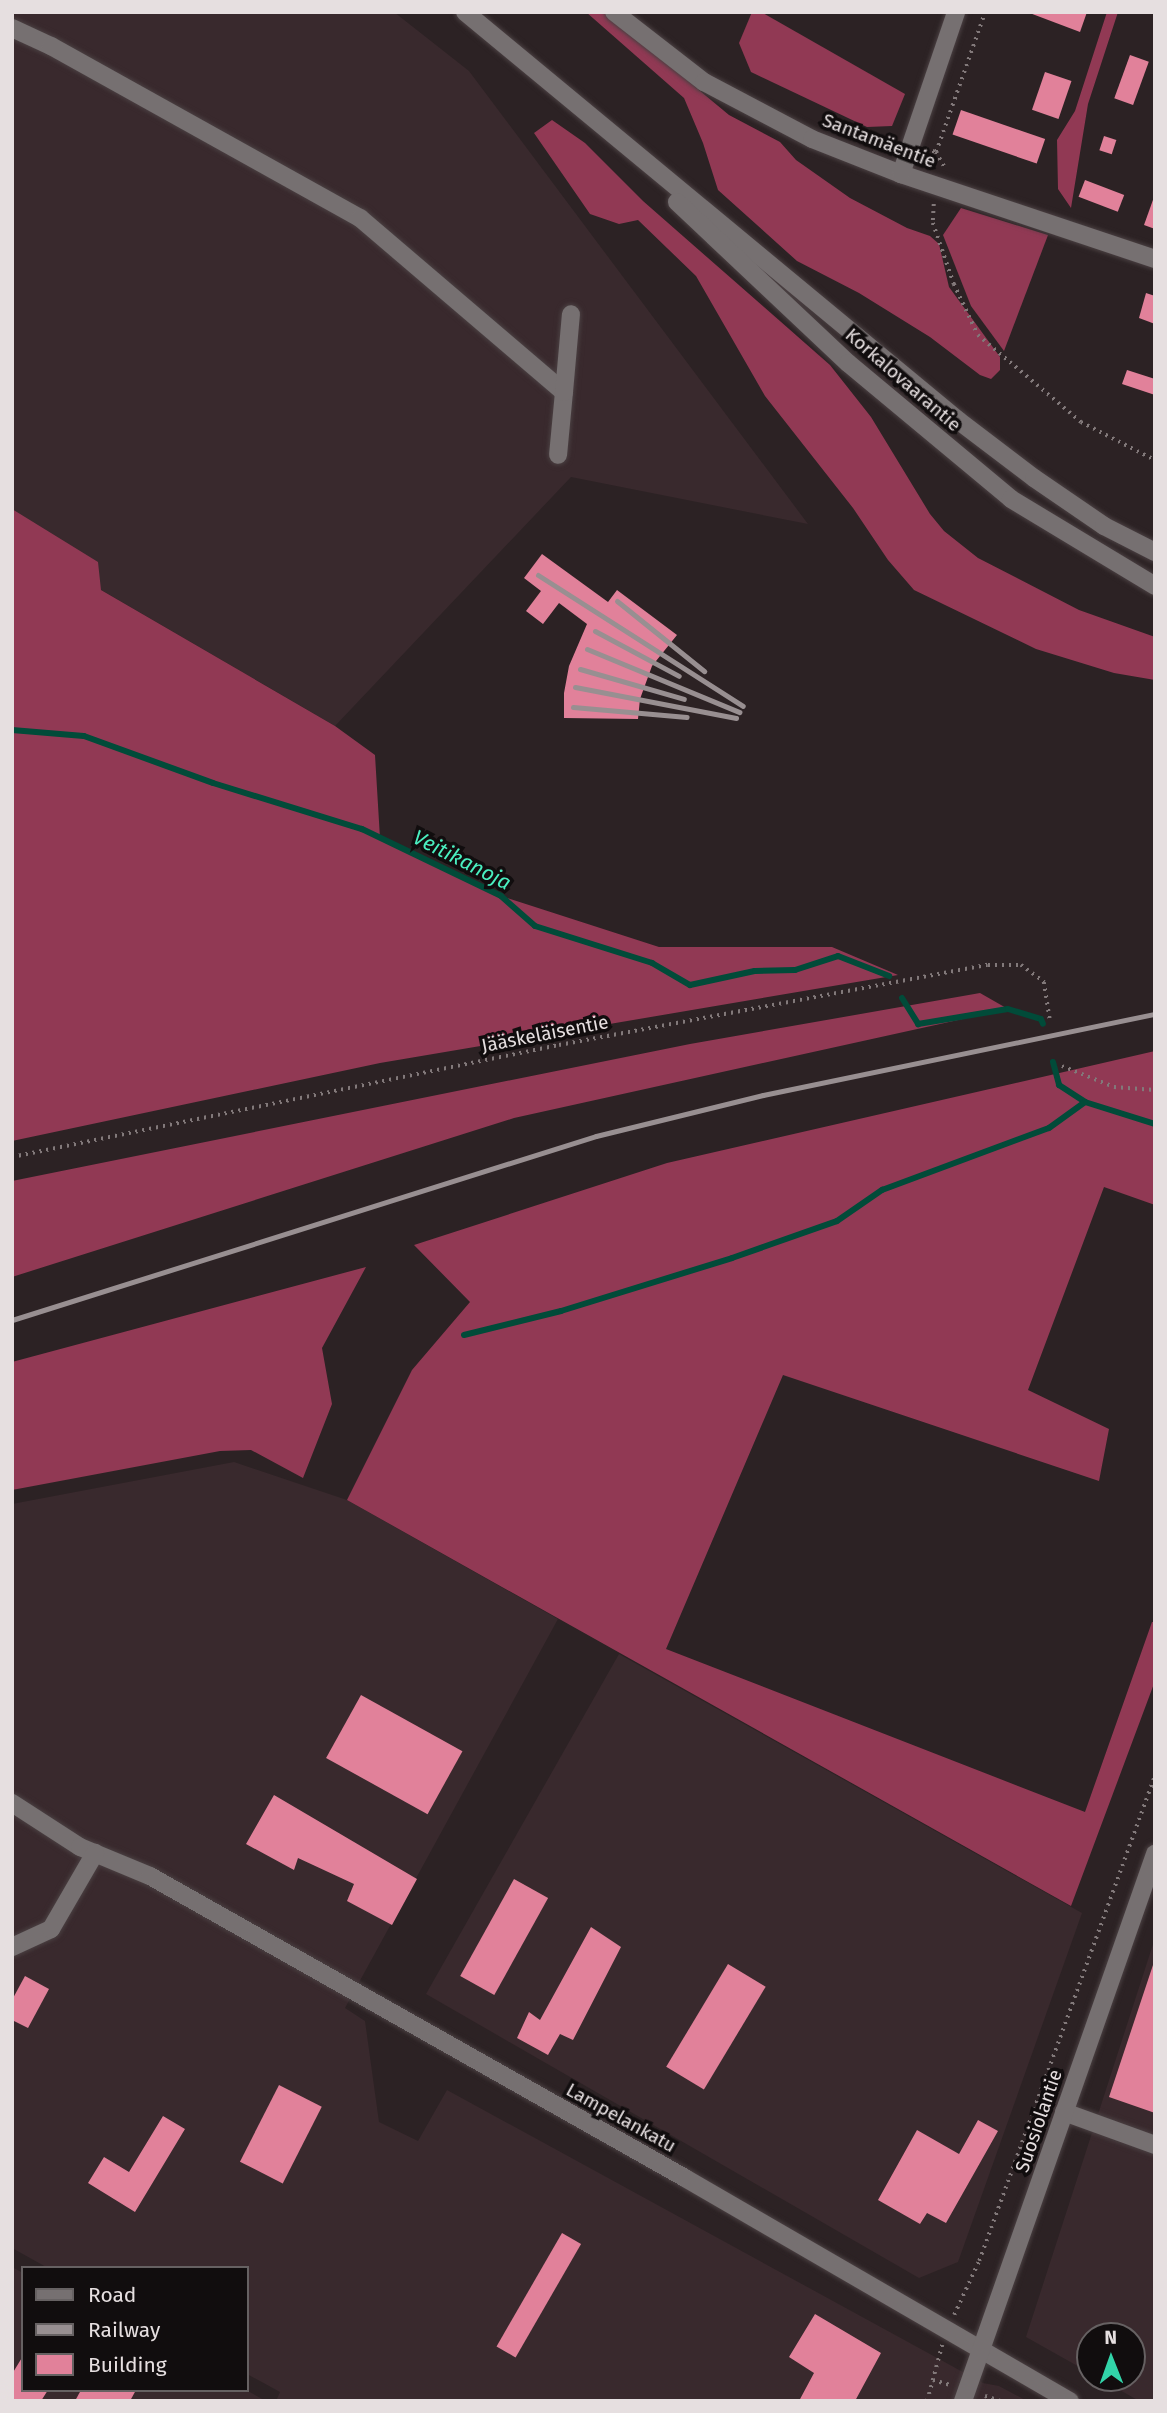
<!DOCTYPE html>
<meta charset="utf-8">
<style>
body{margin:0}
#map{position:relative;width:1167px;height:2413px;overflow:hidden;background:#2c2224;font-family:"Fira Sans",sans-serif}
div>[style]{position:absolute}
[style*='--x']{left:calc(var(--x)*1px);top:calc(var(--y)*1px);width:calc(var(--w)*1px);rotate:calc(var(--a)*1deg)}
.built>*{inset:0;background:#39292d}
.forest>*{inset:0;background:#913954}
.stream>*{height:6px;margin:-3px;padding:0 3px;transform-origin:3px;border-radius:3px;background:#014b39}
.building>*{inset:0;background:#e1819a;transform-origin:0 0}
.path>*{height:3.5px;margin-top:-1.75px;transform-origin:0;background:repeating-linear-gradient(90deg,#82797a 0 2px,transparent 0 7px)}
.roads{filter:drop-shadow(0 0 2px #4a4042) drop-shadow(0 0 2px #4a4042)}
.minor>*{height:18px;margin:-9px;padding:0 9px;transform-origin:9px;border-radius:9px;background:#767071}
.rail>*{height:5px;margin:-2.5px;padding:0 2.5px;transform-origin:2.5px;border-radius:2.5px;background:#988f91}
span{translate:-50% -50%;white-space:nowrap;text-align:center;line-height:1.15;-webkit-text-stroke:7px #110d0e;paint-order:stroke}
.street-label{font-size:19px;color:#e6dfe0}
.water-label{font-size:21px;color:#4aefc0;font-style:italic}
.frame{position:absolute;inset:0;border:14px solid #e6dfe0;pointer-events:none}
.legend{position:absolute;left:21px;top:2266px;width:228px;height:126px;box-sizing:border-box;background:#110d0e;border:2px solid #666162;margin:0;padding:9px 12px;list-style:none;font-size:21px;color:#e6dfe0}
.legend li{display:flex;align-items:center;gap:14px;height:35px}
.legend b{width:35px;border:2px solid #666162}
.north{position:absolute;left:1076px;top:2322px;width:70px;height:70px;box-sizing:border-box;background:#110d0e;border:2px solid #666162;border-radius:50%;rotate:359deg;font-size:19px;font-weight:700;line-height:28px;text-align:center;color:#e6dfe0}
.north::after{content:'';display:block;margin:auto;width:24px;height:32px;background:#32d4a9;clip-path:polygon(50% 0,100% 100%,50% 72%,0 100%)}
</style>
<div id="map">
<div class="built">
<div style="clip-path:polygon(12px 12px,394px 12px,469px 71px,808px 524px,571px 477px,335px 726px,12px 538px)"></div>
<div style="clip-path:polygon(234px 1462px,347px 1500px,558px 1619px,345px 2008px,365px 2021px,379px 2122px,418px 2141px,447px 2090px,983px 2383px,999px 2386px,1027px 2401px,991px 2401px,994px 2394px,989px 2401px,276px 2401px,280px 2392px,247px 2374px,247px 2268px,48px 2268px,12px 2248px,12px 1504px)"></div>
<div style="clip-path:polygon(619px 1654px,1082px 1913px,958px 2262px,919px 2278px,426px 1994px)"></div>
<div style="clip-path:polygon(1155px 1938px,1155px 2401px,1139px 2401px,1099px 2378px,1132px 2378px,1132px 2336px,1090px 2336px,1090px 2373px,1026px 2337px)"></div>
<div style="clip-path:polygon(12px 2267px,23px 2273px,23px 2390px,246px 2390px,266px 2401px,12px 2401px)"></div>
</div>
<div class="forest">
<div style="clip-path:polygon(586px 12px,605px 12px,729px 115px,780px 142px,796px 160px,850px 198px,907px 228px,930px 236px,939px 244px,949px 287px,1000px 357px,1000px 370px,991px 379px,980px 375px,930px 337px,859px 293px,797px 261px,718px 190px,703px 143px,684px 98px)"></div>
<div style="clip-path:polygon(752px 12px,761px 12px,905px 94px,892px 126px,867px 127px,751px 72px,739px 43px)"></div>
<div style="clip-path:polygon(1107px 12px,1118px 12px,1088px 104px,1071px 208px,1058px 189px,1057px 140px,1075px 111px)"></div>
<div style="clip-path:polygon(552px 120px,585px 143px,643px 201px,830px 365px,871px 417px,930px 514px,944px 531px,978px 558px,1079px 610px,1155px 637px,1155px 680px,1114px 673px,1036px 649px,914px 590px,888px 560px,853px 508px,765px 396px,696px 276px,638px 220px,619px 224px,590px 214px,534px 133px)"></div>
<div style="clip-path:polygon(961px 208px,1048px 235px,1004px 351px,971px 306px,943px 235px)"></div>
<div style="clip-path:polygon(12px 509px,98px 562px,101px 590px,335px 726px,375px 755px,380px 838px,501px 896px,659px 947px,832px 947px,898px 975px,380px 1063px,12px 1141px)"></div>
<div style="clip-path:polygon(980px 993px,1008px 1009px,514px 1118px,12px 1277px,12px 1181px,690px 1044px)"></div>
<div style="clip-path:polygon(1155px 1051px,1155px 1205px,1104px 1187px,1028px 1390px,1109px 1429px,1099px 1481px,783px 1375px,666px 1649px,1085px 1812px,1152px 1622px,1155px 1622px,1155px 1681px,1071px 1906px,347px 1500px,412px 1370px,470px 1302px,414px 1245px,667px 1163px)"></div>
<div style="clip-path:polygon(366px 1267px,322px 1348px,332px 1404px,303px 1478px,251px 1450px,220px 1451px,12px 1490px,12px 1362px)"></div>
</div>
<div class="stream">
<div style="--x:12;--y:730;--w:72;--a:4.8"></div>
<div style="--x:84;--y:736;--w:137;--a:20"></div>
<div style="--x:213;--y:783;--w:156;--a:17.2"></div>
<div style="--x:362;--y:829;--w:154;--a:25.7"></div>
<div style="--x:501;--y:896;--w:45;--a:41.4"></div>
<div style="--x:535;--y:926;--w:123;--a:17.5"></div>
<div style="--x:652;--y:963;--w:44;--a:30.1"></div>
<div style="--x:690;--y:985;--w:66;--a:-12.2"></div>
<div style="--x:755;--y:971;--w:40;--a:-1.4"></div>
<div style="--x:795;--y:970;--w:45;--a:-18"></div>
<div style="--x:838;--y:956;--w:55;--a:21.4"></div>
<div style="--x:902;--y:998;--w:31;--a:58"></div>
<div style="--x:918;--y:1024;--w:91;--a:-9.5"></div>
<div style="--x:1008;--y:1009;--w:34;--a:17"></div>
<div style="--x:1041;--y:1019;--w:5;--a:68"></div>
<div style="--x:1053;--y:1062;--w:24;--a:75"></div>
<div style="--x:1059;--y:1085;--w:31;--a:33"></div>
<div style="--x:1085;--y:1102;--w:73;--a:17.4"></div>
<div style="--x:464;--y:1335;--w:100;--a:-13.9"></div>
<div style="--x:561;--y:1311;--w:179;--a:-17.2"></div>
<div style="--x:732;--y:1258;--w:111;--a:-19.4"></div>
<div style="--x:837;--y:1221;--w:55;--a:-34.6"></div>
<div style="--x:882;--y:1190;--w:178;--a:-20.4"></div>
<div style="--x:1049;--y:1128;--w:44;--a:-35.8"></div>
</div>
<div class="building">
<div style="clip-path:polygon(1027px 12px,1087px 12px,1080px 32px)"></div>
<div style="left:1130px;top:55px;width:20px;height:46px;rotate:20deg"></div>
<div style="left:1045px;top:72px;width:28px;height:40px;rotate:19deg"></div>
<div style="left:961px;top:110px;width:89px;height:26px;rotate:19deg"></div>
<div style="left:1104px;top:136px;width:13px;height:15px;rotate:18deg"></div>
<div style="left:1085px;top:180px;width:42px;height:18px;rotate:21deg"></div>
<div style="clip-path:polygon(1154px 197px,1155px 197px,1155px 229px,1144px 225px)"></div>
<div style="clip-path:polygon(1146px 293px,1155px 296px,1155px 324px,1139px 318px)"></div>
<div style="clip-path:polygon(1127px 370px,1155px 379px,1155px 395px,1122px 384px)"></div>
<div style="clip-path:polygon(542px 554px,608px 602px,617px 590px,677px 635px,652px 666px,640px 699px,638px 719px,564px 718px,564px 693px,569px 666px,587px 624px,559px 603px,543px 624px,526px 611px,541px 591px,524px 578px)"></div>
<div style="left:361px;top:1695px;width:116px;height:72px;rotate:29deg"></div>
<div style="clip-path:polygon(274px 1795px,417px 1879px,392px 1925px,347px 1901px,354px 1884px,298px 1858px,294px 1870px,246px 1844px)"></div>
<div style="left:514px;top:1879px;width:39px;height:111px;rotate:29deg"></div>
<div style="clip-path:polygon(591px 1927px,621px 1947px,573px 2040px,560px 2034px,548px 2055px,517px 2038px,529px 2012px,540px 2020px)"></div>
<div style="clip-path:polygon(1154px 1962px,1155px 1962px,1155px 2113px,1109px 2097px)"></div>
<div style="left:728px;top:1964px;width:44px;height:120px;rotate:31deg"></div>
<div style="clip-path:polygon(25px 1976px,49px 1989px,28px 2028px,12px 2020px,12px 2000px)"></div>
<div style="left:279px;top:2085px;width:48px;height:86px;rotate:27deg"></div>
<div style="clip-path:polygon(163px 2116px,185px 2129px,135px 2212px,88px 2183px,104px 2157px,129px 2172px)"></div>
<div style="clip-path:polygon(978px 2120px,998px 2131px,946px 2223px,927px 2213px,920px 2224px,878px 2200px,917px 2130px,959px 2154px)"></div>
<div style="left:562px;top:2233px;width:22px;height:131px;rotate:30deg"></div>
<div style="clip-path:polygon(815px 2314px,881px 2353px,855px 2401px,799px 2401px,814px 2373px,789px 2357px)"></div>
<div style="clip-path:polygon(23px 2356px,23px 2390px,48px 2390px,41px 2401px,12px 2401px,12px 2374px)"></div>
<div style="clip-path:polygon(81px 2390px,136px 2390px,130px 2401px,75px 2401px)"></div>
</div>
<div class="path">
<div style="--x:875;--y:143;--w:20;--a:-6"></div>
<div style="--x:926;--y:149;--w:10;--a:17"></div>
<div style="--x:936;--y:152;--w:20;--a:60"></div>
<div style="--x:936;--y:152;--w:148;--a:-70.7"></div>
<div style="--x:934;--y:204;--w:19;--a:93"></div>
<div style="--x:933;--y:223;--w:65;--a:71"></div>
<div style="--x:954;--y:284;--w:56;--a:64.8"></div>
<div style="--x:978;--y:335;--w:135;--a:40.2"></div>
<div style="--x:1081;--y:422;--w:83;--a:27.2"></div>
<div style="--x:1062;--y:1066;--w:56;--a:22"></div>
<div style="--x:1114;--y:1087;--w:41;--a:4.2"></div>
<div style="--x:12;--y:1157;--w:558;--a:-11.57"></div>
<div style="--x:559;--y:1045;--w:436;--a:-10.6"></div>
<div style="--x:988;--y:965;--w:33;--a:0"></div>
<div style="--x:1021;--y:965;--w:29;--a:36"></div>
<div style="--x:1044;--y:982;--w:37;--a:81"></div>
<div style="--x:954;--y:2315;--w:60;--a:-65.2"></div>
<div style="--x:979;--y:2261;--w:517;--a:-70.09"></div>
<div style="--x:933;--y:2380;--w:19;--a:16"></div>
<div style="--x:985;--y:2396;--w:16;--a:18"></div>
<div style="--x:927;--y:2401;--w:58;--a:-75"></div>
</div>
<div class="roads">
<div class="minor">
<div style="--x:465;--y:12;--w:641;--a:39.62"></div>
<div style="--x:959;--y:421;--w:94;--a:37.2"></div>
<div style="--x:1034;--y:478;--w:85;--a:34.4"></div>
<div style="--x:1104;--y:526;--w:57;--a:27"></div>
<div style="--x:614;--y:12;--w:114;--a:37.9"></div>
<div style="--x:704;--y:82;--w:122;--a:27.8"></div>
<div style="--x:812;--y:139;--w:96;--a:21.5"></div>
<div style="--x:901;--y:174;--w:268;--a:18.5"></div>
<div style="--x:12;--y:28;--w:43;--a:24.8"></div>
<div style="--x:51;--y:46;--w:354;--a:29.1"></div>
<div style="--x:360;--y:218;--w:268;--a:40.5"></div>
<div style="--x:564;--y:392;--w:63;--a:95.4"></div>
<div style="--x:901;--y:174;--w:171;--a:-71.2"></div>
<div style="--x:677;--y:202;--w:235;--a:43.3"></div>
<div style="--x:848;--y:363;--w:212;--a:39.8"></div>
<div style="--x:1011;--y:499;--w:168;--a:31.1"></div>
<div style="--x:564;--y:392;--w:78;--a:-84.9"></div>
<div style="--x:12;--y:1803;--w:81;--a:32.9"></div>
<div style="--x:80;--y:1847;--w:76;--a:22.5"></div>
<div style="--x:150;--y:1876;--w:614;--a:29.44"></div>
<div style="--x:685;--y:2178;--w:445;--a:30.1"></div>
<div style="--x:12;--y:1947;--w:43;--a:-24.8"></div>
<div style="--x:51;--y:1929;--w:88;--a:-59.9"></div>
<div style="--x:1064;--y:2112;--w:97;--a:19.9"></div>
<div style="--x:963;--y:2401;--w:580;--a:-70.66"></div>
</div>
</div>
<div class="rail">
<div style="--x:538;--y:575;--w:243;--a:32.6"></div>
<div style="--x:617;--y:601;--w:112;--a:38.8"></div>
<div style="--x:595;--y:631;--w:95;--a:28.2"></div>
<div style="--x:587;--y:649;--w:165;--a:22.5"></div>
<div style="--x:580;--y:669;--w:108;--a:16.1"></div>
<div style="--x:575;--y:687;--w:164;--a:10.9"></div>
<div style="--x:573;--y:707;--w:114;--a:5"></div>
<div style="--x:12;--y:1320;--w:612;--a:-17.49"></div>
<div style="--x:596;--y:1136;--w:172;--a:-13.8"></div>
<div style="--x:763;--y:1095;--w:400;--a:-11.7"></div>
</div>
<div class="street-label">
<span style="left:879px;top:141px;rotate:21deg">Santamäentie</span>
<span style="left:903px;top:380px;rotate:41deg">Korkalovaarantie</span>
<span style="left:545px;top:1034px;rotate:-11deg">Jääskeläisentie</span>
<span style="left:621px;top:2118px;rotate:29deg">Lampelankatu</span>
<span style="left:1039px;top:2121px;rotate:-71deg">Suosiolantie</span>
</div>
<div class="water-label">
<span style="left:462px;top:860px;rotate:27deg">Veitikanoja</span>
</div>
<div class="frame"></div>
<ul class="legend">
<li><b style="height:9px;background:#767071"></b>Road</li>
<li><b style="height:9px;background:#988f91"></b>Railway</li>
<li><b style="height:19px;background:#e1819a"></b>Building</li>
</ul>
<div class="north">N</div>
</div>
